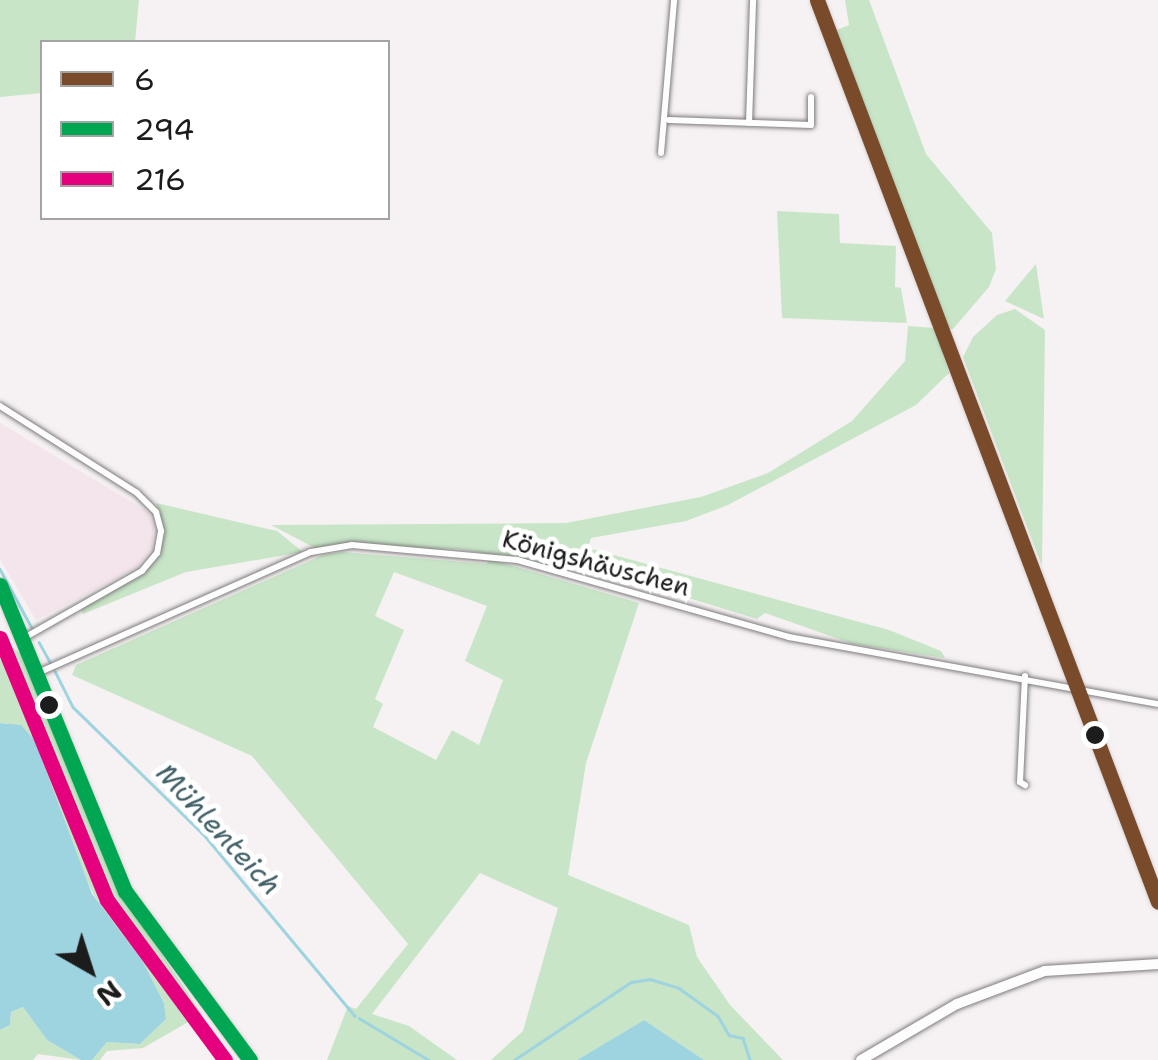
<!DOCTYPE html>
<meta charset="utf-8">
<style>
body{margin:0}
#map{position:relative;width:1158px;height:1060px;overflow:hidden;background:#f6f1f3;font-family:"Shantell Sans",sans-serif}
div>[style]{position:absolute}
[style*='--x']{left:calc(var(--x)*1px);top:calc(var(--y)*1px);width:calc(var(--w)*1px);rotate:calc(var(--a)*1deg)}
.built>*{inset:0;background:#f4e4eb}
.green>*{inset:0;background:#c8e6c7}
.water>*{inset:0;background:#9ed3e0}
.stream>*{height:2.5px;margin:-1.25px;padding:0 1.25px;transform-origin:1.25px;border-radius:1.25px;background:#9ed3e0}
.roads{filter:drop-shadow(0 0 2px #7e7c7d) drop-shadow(0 0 2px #7e7c7d)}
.street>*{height:6px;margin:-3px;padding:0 3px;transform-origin:3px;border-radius:3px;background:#fefdfd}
.secondary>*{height:9px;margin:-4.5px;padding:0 4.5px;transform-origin:4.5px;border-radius:4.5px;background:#fefdfd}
.primary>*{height:10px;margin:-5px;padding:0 5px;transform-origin:5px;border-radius:5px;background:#fefdfd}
.bus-1>*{height:15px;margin:-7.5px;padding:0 7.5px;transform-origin:7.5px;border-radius:7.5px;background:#7a4b2a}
.bus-2>*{height:15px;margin:-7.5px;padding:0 7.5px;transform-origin:7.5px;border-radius:7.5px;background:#00a651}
.bus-3>*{height:15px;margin:-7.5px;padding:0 7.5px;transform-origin:7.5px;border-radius:7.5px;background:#e5007d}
.dots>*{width:28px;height:28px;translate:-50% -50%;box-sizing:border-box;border:5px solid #fff;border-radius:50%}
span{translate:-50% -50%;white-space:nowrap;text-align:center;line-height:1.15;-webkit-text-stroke:10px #fff;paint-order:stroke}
.street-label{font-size:25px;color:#1c1c1c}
.water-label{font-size:28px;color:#416067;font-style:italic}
.legend{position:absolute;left:40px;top:40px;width:350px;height:180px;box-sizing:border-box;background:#fff;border:2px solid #a4a4a4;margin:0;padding:12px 18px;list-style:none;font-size:30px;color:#1c1c1c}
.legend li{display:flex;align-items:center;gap:20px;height:50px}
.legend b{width:50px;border:2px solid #a4a4a4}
.north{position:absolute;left:40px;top:920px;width:100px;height:100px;-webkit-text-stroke:8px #fff;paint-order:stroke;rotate:141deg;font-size:28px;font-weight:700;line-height:40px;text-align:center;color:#1c1c1c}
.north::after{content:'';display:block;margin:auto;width:35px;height:45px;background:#1c1c1c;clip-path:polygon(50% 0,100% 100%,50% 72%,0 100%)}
</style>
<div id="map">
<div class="built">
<div style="clip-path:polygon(0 423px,148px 512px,154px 526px,152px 548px,136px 568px,36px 620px,0 559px)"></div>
</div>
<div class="green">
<div style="clip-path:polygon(0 0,139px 0,135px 42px,42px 42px,42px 93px,0 97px)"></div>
<div style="clip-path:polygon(845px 0,869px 0,926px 154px,992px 233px,996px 269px,989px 287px,953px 329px,948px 329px,834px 31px,849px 25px)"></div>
<div style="clip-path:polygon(777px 211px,839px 214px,840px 243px,896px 246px,895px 287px,901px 288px,907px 323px,782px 318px)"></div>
<div style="clip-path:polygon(1036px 264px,1044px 319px,1005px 301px)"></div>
<div style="clip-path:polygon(1015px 309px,1045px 330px,1042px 566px,963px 357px,973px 337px,997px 315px)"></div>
<div style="clip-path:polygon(908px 326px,935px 328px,949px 373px,916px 405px,728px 505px,686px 521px,591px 538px,588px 548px,889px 630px,941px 651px,945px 658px,853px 644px,765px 613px,757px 619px,552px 556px,550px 565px,458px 549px,315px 548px,271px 525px,566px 523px,701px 497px,768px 473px,852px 421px,905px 361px)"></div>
<div style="clip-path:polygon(156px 503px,277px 531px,303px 552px,186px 572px,83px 614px,79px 606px,138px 578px,156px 560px,164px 530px)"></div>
<div style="clip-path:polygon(evenodd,342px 552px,487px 564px,489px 559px,639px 603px,586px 763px,568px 875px,689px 925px,697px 957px,730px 1005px,783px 1060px,704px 1060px,644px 1020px,577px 1060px,491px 1060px,523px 1031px,558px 908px,480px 873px,372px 1014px,409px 1026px,457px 1060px,327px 1060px,348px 1006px,356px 1009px,408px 944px,252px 756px,72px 675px,76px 665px,323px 555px,342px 552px,394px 572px,487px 606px,465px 661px,503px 680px,479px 745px,452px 730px,436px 760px,373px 727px,383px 704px,375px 699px,404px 630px,375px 616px,394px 572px)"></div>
<div style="clip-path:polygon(13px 648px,26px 657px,117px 887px,202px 1014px,143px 1048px,107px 1051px,100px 1060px,92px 1060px,107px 1042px,140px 1044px,166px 1019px,164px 1003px,143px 962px,104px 915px,7px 723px,0 723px,0 660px)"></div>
<div style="clip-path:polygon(23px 1007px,47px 1040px,81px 1060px,38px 1054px,33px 1060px,0 1060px,0 1030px,10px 1025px,11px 1012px)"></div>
</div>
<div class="water">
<div style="clip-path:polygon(0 723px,21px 725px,35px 741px,92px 894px,143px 962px,164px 1003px,166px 1019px,140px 1044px,107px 1042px,92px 1060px,81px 1060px,47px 1040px,23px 1007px,11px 1012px,10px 1025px,0 1030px)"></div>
<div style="clip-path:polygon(644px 1020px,704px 1060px,577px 1060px)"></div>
</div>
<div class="stream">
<div style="--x:0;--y:569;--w:67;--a:61.5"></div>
<div style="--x:39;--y:642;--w:23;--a:61"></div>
<div style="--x:55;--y:671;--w:40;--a:63.4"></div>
<div style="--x:73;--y:707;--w:185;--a:44.3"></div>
<div style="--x:205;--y:836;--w:234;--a:50.2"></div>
<div style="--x:359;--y:1018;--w:82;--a:31"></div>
<div style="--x:514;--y:1060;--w:141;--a:-33.7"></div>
<div style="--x:631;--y:982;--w:19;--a:-9"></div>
<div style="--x:650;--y:979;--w:30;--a:17"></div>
<div style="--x:679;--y:988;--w:48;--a:35.7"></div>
<div style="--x:718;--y:1016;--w:22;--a:60"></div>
<div style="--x:729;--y:1035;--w:14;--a:12"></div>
<div style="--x:743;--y:1038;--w:23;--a:72"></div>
</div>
<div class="roads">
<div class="street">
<div style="--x:669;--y:120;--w:142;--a:2"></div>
<div style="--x:811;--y:125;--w:28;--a:-90"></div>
<div style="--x:749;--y:123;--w:123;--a:-88.1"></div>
<div style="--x:661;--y:153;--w:154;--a:-85.1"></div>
<div style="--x:0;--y:406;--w:162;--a:32.4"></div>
<div style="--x:137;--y:493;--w:27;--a:45"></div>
<div style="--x:156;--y:512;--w:20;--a:75"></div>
<div style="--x:161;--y:531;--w:22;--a:100"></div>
<div style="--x:157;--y:553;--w:23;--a:130"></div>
<div style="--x:142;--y:571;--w:133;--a:150.4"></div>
<div style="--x:40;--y:672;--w:296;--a:-23.9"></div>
<div style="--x:311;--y:552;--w:42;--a:-9.7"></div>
<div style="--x:352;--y:545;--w:166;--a:5.2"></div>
<div style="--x:517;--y:560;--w:283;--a:15.8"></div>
<div style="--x:789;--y:637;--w:375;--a:10.3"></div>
<div style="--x:1025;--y:676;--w:106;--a:92.7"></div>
<div style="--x:1020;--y:782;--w:6;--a:31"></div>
</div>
<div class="secondary">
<div style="--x:817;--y:0;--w:964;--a:69.29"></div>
<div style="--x:0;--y:585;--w:331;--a:67.8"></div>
<div style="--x:125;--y:891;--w:210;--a:53.5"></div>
</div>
<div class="primary">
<div style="--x:861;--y:1060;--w:111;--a:-30.3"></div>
<div style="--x:957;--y:1004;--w:94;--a:-20.6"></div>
<div style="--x:1045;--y:971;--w:113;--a:-3.5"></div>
</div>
</div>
<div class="bus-1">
<div style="--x:817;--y:0;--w:964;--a:69.29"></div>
</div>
<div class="bus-2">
<div style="--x:0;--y:585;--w:331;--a:67.8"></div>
<div style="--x:125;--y:891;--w:210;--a:53.5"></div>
</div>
<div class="bus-3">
<div style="--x:0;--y:638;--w:283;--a:67.8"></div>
<div style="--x:107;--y:900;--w:199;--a:53.6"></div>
</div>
<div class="dots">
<div style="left:49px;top:705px;background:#1c1c1c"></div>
<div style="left:1095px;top:735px;background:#1c1c1c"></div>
</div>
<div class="street-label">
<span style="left:596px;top:563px;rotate:15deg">Königshäuschen</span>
</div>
<div class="water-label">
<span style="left:219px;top:829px;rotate:47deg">Mühlenteich</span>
</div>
<ul class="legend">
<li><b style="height:12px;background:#7a4b2a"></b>6</li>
<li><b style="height:12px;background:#00a651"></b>294</li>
<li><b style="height:12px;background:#e5007d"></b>216</li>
</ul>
<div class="north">N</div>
</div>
